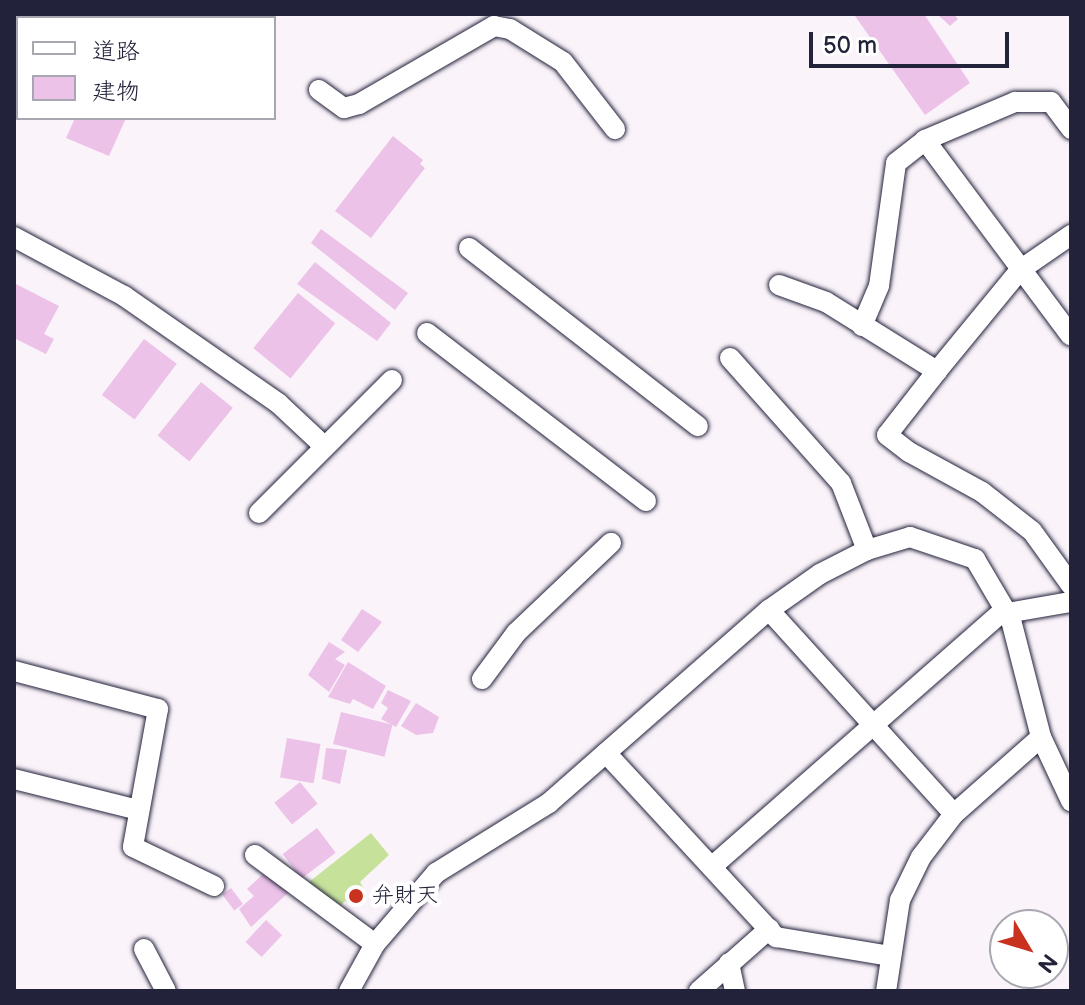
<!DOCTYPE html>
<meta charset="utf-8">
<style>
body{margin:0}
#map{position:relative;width:1085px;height:1005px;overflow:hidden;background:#fbf3fa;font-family:"Balsamiq Sans","Klee One",sans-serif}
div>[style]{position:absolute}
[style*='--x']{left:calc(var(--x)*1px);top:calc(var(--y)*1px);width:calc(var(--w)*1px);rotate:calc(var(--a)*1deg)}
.green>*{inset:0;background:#c6e29a}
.building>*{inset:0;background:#ecc2e8;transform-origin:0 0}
.roads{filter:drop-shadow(0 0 2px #22223b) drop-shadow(0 0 2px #22223b)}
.street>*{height:20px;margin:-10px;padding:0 10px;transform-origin:10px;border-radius:10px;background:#fff}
.dots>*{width:22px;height:22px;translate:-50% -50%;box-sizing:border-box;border:4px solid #fff;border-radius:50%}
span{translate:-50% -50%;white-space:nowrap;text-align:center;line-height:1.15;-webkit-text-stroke:8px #fff;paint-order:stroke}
.poi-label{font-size:22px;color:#22223b}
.left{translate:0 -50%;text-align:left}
.frame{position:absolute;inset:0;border:16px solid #22223b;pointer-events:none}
.legend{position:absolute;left:16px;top:16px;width:260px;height:104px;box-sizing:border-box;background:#fff;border:2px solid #a7a7b1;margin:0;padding:10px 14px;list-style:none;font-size:24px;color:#22223b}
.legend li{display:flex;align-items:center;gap:16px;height:40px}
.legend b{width:40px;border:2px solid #a7a7b1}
.north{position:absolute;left:989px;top:909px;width:80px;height:80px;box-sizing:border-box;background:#fff;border:2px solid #a7a7b1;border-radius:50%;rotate:128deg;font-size:22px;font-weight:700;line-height:32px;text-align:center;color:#22223b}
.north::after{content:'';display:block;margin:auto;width:28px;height:36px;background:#c8321e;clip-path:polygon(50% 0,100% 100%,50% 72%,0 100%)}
.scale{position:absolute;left:809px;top:32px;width:200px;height:36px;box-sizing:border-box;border:4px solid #22223b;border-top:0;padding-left:10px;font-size:24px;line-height:28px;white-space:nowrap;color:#22223b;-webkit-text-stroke:6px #fff;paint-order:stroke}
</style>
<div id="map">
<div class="green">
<div style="clip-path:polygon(371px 833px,389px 855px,360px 882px,364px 889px,352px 906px,345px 901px,340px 906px,309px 882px)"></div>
</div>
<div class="building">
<div style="clip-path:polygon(924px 14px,970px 83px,925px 115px,855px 16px)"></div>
<div style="clip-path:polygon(937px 14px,954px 14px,958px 19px,950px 26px)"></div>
<div style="clip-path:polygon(75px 118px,126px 118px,109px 156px,66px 138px)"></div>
<div style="clip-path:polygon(393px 136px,423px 160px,420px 164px,425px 168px,371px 238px,335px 211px)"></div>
<div style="clip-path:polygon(321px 229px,408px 293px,395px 310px,311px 243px)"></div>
<div style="clip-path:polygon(315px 262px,391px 323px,377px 341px,297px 284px)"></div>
<div style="clip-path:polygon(14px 283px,59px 306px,44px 334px,54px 339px,46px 354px,14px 338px)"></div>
<div style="left:298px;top:293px;width:48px;height:71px;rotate:39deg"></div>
<div style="left:144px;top:339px;width:41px;height:70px;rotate:37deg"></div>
<div style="left:201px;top:382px;width:41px;height:69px;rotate:39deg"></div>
<div style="clip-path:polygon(362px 609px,382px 622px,358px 652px,341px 640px)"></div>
<div style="clip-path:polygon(329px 642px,345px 652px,335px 659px,345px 665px,329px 692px,308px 675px)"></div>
<div style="clip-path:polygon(348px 662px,386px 686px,373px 709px,353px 699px,350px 704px,328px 697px)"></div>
<div style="clip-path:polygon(388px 690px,411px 701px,396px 727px,381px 719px,388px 708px,381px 703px)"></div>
<div style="clip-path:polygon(416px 703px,439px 717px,433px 733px,416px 735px,401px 726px)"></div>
<div style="left:341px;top:712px;width:53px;height:33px;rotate:14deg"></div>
<div style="left:287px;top:738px;width:34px;height:40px;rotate:10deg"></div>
<div style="clip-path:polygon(326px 748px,347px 750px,340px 784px,322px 779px)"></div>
<div style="left:300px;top:782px;width:28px;height:33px;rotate:51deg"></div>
<div style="left:317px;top:828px;width:31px;height:43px;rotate:53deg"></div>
<div style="clip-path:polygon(265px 872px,289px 892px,251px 927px,239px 909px,254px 896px,247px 889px)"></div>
<div style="left:231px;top:888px;width:20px;height:11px;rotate:53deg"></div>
<div style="left:266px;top:920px;width:22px;height:30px;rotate:43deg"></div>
</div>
<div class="roads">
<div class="street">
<div style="--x:319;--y:90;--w:31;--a:36"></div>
<div style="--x:344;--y:108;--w:16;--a:-15"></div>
<div style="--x:359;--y:104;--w:156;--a:-30"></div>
<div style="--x:494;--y:26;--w:16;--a:11"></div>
<div style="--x:510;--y:29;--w:62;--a:31.9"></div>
<div style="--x:563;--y:62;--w:85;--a:52.2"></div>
<div style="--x:925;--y:140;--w:244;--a:53.3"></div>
<div style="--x:14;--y:237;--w:125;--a:28.2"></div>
<div style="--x:124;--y:296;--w:188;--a:34.8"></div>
<div style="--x:278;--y:403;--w:63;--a:43.1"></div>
<div style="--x:469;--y:248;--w:290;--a:37.9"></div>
<div style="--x:779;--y:285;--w:50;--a:19.9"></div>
<div style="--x:826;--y:302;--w:131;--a:31.9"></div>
<div style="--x:937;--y:371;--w:81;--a:128"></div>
<div style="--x:887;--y:435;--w:28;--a:38"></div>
<div style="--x:909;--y:452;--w:83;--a:28.7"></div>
<div style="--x:982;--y:492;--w:63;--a:38"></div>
<div style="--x:1032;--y:531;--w:67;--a:54.2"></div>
<div style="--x:862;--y:326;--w:43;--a:-67"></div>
<div style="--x:879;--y:286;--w:124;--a:-82.1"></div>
<div style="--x:896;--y:163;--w:37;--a:-38"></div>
<div style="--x:925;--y:140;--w:98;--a:-22.9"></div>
<div style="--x:1015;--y:102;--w:36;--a:0"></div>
<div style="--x:1051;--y:102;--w:34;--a:53"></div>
<div style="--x:427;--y:333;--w:276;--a:37.5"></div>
<div style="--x:730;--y:358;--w:167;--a:48.4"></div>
<div style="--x:841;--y:483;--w:72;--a:68.8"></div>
<div style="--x:867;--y:550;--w:45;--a:-16.8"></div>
<div style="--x:910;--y:537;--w:69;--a:18.7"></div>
<div style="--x:975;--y:559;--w:71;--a:59.5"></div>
<div style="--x:1011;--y:620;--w:121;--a:75.6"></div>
<div style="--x:1041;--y:737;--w:71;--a:64.9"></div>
<div style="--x:937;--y:371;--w:131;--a:-50.6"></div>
<div style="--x:1020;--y:270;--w:62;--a:-34.5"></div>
<div style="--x:259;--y:513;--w:188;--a:-45"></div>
<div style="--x:769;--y:610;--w:275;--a:47.8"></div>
<div style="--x:954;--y:814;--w:54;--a:127.5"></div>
<div style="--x:921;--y:857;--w:48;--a:116"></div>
<div style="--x:900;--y:900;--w:92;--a:98.7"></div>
<div style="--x:1007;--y:613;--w:65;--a:-9.8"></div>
<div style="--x:14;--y:671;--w:149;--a:14.8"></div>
<div style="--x:158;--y:709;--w:140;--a:100.3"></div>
<div style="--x:133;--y:847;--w:90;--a:25.7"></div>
<div style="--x:482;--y:679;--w:57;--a:-53.5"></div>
<div style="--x:516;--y:633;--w:131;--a:-43.5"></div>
<div style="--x:606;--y:753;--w:251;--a:47.3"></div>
<div style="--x:776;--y:937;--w:115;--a:9.5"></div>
<div style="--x:14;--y:779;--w:128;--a:14"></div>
<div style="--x:954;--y:814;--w:116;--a:-41.5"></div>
<div style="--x:255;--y:855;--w:149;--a:36.6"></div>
<div style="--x:715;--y:864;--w:386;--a:-41.3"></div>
<div style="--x:144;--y:949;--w:47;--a:62.4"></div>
<div style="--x:729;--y:963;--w:29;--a:78"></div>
<div style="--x:349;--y:991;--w:54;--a:-61"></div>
<div style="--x:375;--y:944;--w:94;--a:-49.3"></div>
<div style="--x:436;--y:873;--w:133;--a:-31.8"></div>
<div style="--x:549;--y:803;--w:293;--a:-41.3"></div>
<div style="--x:769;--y:610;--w:62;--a:-35.2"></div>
<div style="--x:820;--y:574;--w:53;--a:-27.1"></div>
<div style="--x:699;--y:991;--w:94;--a:-41.5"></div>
</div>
</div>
<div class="dots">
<div style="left:356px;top:896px;background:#c8321e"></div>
</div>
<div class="poi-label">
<span class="left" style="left:372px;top:896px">弁財天</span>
</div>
<div class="frame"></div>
<ul class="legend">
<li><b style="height:10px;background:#fff"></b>道路</li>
<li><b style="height:22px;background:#ecc2e8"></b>建物</li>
</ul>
<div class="north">N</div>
<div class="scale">50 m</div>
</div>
